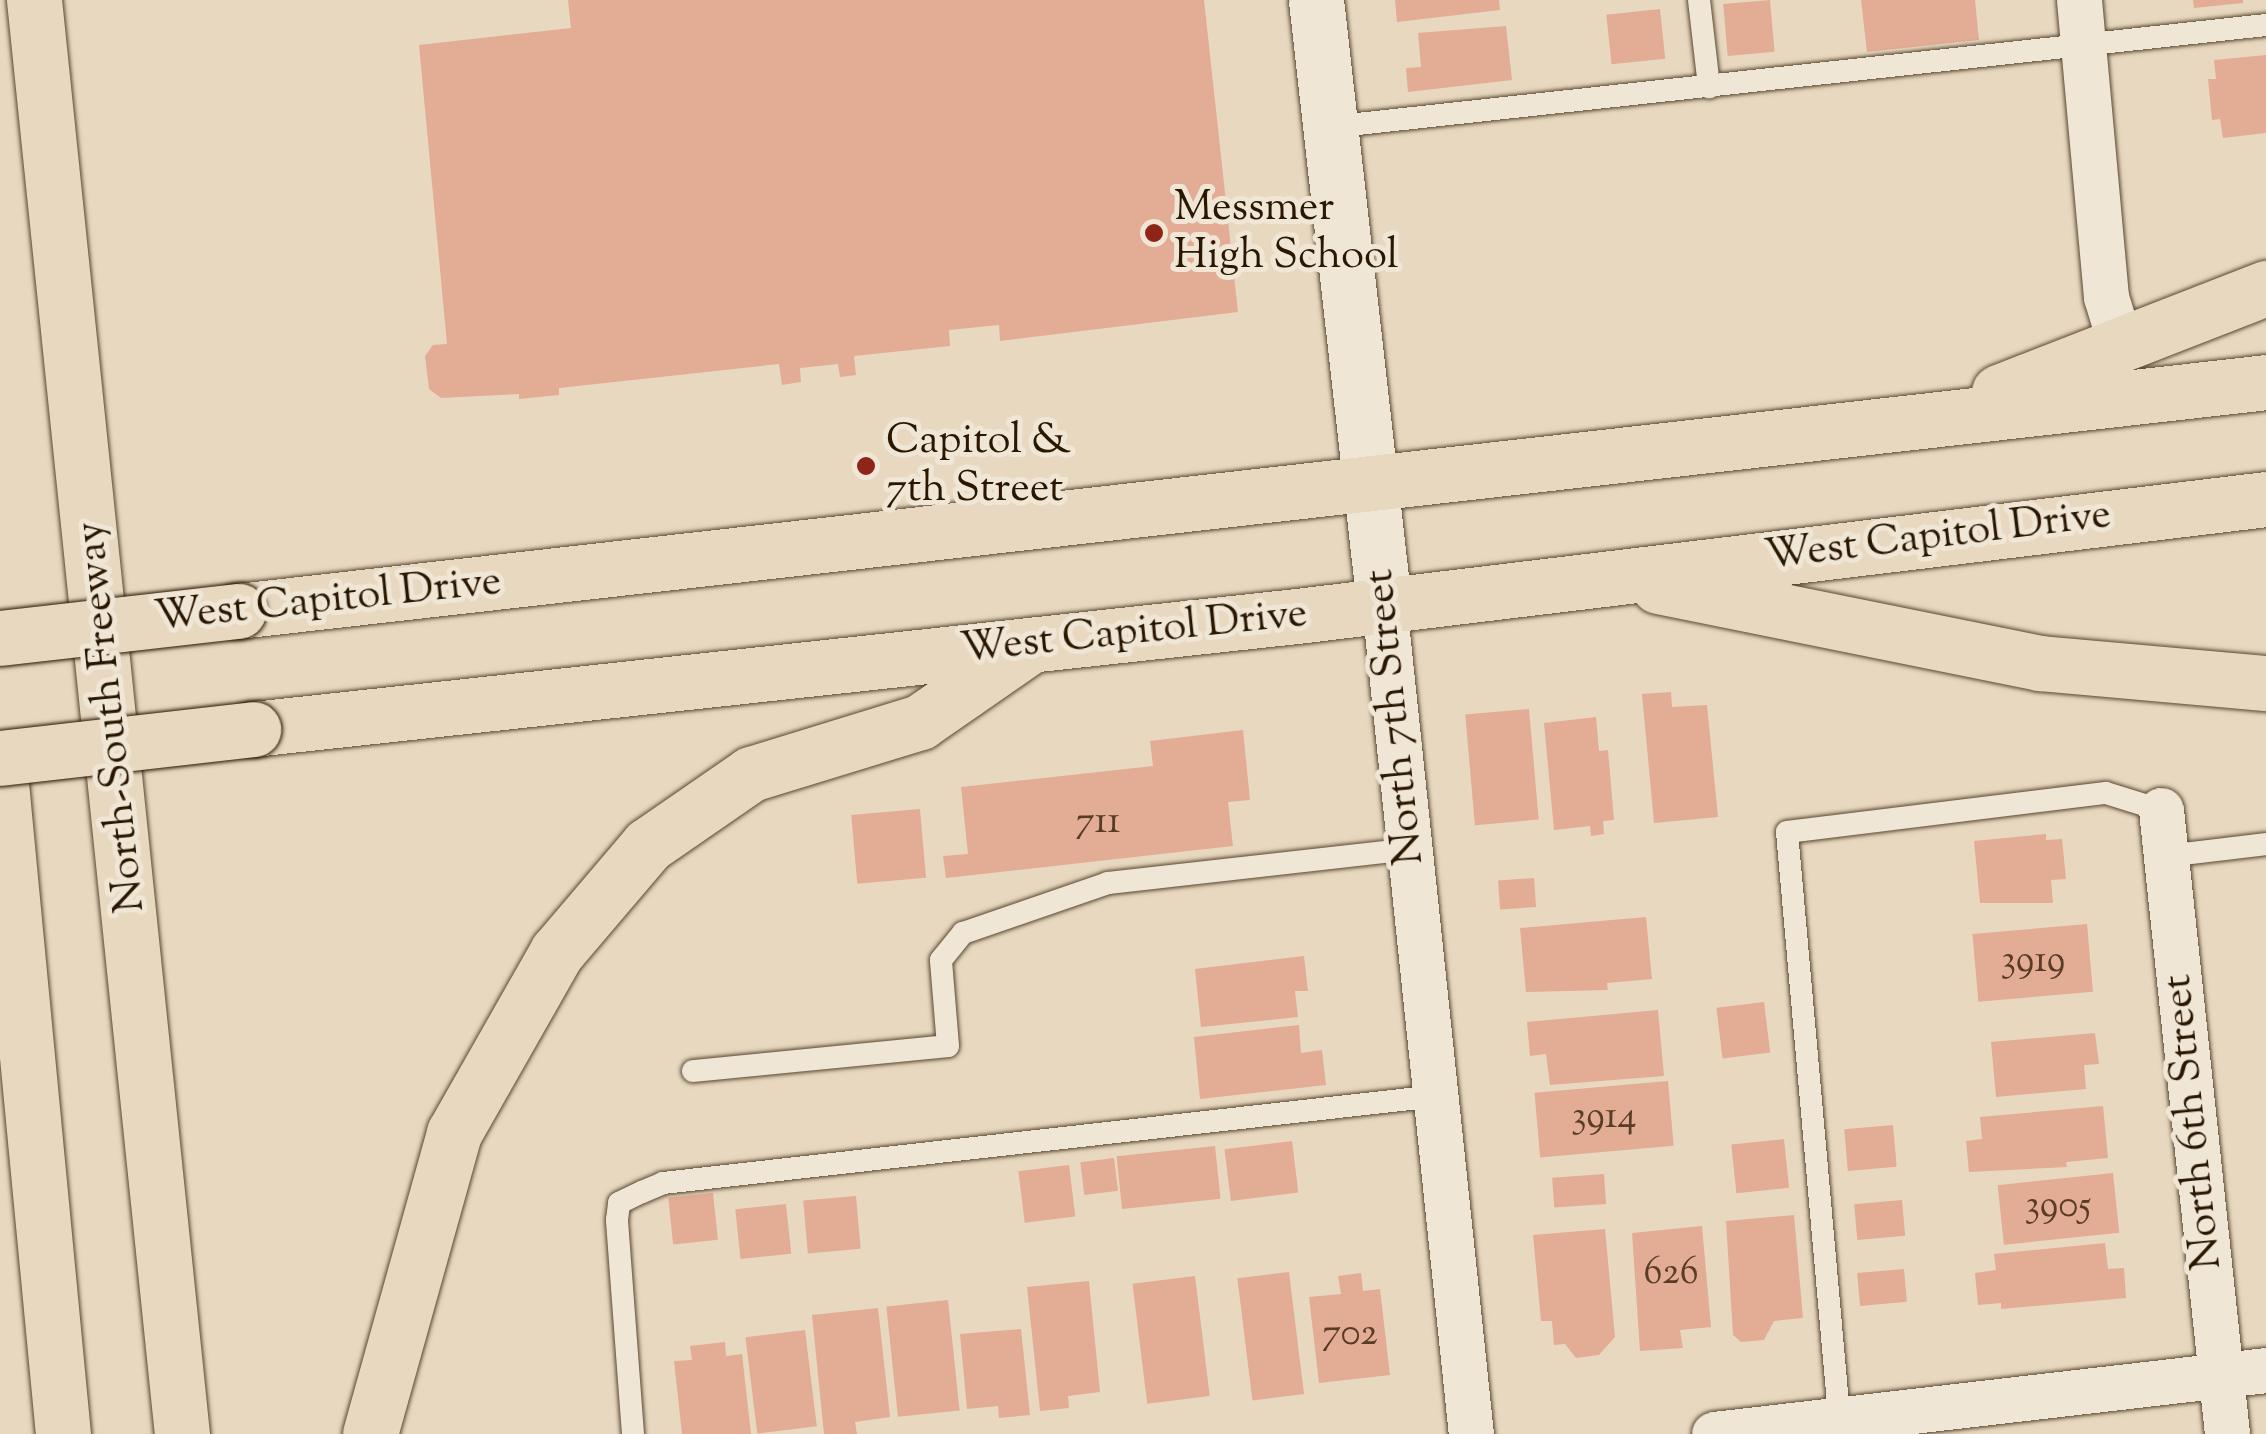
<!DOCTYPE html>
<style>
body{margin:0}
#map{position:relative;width:2266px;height:1434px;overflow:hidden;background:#e8d8c0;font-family:"Sorts Mill Goudy",serif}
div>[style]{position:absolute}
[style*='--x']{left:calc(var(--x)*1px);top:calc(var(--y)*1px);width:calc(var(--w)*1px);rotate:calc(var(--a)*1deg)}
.building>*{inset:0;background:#e3ac94;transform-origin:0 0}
.roads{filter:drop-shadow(0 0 2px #594730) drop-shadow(0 0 2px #594730)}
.lane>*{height:22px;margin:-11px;padding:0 11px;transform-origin:11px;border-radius:11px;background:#f0e6d6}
.street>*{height:45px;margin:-22.5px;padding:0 22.5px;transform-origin:22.5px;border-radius:22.5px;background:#f0e6d6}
.secondary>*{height:55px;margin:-27.5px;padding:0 27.5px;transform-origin:27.5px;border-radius:27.5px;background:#f0e6d6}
.primary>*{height:55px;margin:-27.5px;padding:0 27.5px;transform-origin:27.5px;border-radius:27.5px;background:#e8d8c0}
.highway>*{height:55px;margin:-27.5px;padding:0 27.5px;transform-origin:27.5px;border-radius:27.5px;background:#e8d8c0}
.bridges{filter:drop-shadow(0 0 2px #291700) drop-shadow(0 0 2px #291700)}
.primary-bridge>*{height:55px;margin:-27.5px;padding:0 27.5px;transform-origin:27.5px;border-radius:27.5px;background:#e8d8c0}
.dots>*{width:28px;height:28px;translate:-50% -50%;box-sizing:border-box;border:5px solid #f0e6d6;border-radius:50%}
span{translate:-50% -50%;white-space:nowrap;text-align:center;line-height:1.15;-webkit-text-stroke:10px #f0e6d6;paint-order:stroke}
.number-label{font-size:38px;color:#583c25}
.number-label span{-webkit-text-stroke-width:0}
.poi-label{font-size:42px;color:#291700}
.left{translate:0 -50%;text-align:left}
.street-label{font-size:42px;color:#291700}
</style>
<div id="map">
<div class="building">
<div style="clip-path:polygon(568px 0,1204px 0,1238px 312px,1000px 341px,999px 325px,949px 330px,950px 346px,854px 356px,856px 375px,840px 377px,838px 364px,800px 368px,801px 382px,782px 385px,779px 364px,559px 388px,559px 395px,519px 399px,519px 394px,441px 398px,429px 389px,425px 356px,433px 345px,447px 344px,419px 45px,571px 28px)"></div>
<div style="clip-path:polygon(1395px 0,1499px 0,1500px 10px,1397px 22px)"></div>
<div style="left:1770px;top:0;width:52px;height:47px;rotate:85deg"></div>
<div style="clip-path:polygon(1861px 0,1975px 0,1979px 40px,1867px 52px)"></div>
<div style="clip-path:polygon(2193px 0,2243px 0,2243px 3px,2194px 8px)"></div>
<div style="left:1660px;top:9px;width:50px;height:54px;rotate:84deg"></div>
<div style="clip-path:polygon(1506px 26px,1512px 80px,1408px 92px,1406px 68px,1421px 67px,1418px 33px)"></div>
<div style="clip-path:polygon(2266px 55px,2266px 133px,2223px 138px,2220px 119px,2212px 120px,2208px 79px,2216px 79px,2214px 60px)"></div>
<div style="clip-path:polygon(1671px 692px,1672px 707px,1707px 705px,1718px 817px,1654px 823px,1642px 694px)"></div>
<div style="left:1529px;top:709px;width:111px;height:64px;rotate:85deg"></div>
<div style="clip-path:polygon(1596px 717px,1599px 751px,1608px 750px,1614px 820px,1603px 821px,1604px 834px,1591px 836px,1590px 826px,1554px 830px,1544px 723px)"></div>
<div style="clip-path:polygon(1243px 730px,1250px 800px,1228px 802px,1233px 846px,946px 878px,943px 856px,968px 854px,961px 787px,1153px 766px,1150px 741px)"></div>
<div style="left:920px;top:809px;width:69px;height:69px;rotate:85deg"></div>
<div style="clip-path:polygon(2046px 834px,2046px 840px,2062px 839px,2066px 879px,2051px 880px,2053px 903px,1980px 903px,1974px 841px)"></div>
<div style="left:1534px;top:878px;width:29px;height:36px;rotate:86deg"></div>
<div style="clip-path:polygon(1646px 917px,1652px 979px,1607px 983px,1608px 990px,1526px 992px,1520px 928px)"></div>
<div style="left:2087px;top:924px;width:68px;height:115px;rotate:85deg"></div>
<div style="clip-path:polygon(1304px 956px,1308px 991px,1295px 991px,1298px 1017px,1201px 1027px,1195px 969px)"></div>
<div style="left:1764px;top:1002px;width:51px;height:48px;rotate:83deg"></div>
<div style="clip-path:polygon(1658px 1010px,1664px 1076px,1550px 1085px,1546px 1054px,1530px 1056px,1527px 1022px)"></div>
<div style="clip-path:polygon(1299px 1025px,1301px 1053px,1322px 1050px,1326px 1085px,1200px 1099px,1194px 1037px)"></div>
<div style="clip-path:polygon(2095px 1033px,2099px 1064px,2084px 1065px,2086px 1089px,1996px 1097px,1991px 1042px)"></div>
<div style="left:1668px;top:1081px;width:65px;height:134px;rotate:85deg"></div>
<div style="clip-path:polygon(2103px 1106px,2108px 1158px,2066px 1162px,2067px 1167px,1969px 1172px,1966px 1141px,1982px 1139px,1980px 1117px)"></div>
<div style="left:1893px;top:1125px;width:42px;height:49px;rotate:85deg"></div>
<div style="left:1784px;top:1139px;width:49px;height:53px;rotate:84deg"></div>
<div style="left:1292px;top:1141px;width:52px;height:68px;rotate:83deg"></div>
<div style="left:1215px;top:1146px;width:53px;height:99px;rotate:84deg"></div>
<div style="left:1114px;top:1158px;width:33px;height:34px;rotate:83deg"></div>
<div style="left:1069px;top:1165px;width:52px;height:51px;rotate:83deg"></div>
<div style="left:2113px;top:1173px;width:60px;height:116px;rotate:84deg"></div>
<div style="left:1604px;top:1174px;width:30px;height:52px;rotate:86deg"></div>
<div style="left:713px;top:1193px;width:47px;height:45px;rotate:84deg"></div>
<div style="left:856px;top:1196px;width:53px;height:53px;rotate:85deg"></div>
<div style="left:1902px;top:1200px;width:36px;height:48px;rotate:85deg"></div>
<div style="left:786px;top:1204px;width:50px;height:51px;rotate:84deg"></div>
<div style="clip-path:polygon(1794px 1215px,1803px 1318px,1774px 1321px,1764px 1340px,1741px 1342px,1733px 1335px,1726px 1221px)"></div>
<div style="clip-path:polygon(1702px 1226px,1711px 1327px,1680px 1330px,1683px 1348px,1640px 1351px,1632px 1233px)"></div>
<div style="clip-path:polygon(1605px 1229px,1615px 1337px,1599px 1355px,1576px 1358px,1565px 1344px,1554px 1345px,1552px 1321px,1541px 1321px,1533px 1235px)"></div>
<div style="clip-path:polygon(2105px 1243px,2108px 1269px,2124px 1268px,2126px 1298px,2001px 1309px,2001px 1303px,1978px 1305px,1975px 1273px,1996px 1270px,1994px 1254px)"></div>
<div style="left:1904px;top:1269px;width:33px;height:47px;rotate:85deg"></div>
<div style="left:1289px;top:1272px;width:123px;height:52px;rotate:83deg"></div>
<div style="clip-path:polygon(1361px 1273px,1363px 1291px,1380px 1289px,1390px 1375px,1319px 1383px,1309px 1297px,1341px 1294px,1338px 1276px)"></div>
<div style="left:1195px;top:1276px;width:121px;height:63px;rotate:83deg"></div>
<div style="clip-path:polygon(1089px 1281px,1100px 1392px,1068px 1396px,1069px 1408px,1040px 1411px,1027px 1287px)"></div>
<div style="left:948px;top:1300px;width:111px;height:62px;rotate:84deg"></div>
<div style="clip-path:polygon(878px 1308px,890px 1417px,855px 1422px,857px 1434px,824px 1434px,812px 1315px)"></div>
<div style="clip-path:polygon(1021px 1329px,1030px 1415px,999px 1418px,998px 1406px,967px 1409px,960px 1334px)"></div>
<div style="left:805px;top:1330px;width:97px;height:60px;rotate:83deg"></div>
<div style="clip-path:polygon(725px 1342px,726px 1356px,742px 1354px,751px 1434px,682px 1434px,674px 1361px,692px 1360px,690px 1346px)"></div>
</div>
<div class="roads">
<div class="lane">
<div style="--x:1699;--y:0;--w:88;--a:83.4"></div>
<div style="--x:1330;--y:127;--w:942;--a:-6.22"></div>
<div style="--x:2166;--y:856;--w:101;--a:-6.8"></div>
<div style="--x:693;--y:1071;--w:256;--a:-5.6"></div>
<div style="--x:948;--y:1046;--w:86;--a:-94.7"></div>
<div style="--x:941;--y:960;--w:35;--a:-51"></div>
<div style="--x:963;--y:933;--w:153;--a:-19"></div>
<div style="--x:1108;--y:883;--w:304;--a:-6.4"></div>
<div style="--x:1840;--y:1426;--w:596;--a:-95.1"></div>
<div style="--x:1787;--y:832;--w:321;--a:-7"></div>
<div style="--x:2106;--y:793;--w:58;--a:17.2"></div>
<div style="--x:633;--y:1434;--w:215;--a:-94.3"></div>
<div style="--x:617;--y:1220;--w:17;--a:-83"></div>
<div style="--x:619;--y:1203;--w:25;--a:-26"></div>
<div style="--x:642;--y:1192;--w:23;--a:-23"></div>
<div style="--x:663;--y:1183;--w:778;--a:-6.42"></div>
</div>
<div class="street">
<div style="--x:2079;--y:0;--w:298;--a:84.8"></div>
<div style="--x:2106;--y:297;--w:51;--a:73"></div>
<div style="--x:1384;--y:604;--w:835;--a:84.02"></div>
<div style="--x:2161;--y:810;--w:627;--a:83.96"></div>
<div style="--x:1714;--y:1434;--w:556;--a:-6.61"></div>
</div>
<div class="secondary">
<div style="--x:1316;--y:0;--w:608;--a:83.58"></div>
</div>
<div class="primary">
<div style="--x:1999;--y:392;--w:287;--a:-21.3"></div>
<div style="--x:1658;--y:586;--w:390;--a:11.4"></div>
<div style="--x:2040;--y:663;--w:227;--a:5.1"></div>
<div style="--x:238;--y:611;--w:2041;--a:-6.44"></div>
<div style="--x:253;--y:729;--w:1058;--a:-6.18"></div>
<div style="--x:1305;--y:615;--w:968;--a:-6.88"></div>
</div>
<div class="highway">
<div style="--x:34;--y:0;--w:1442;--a:84.11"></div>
<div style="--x:0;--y:773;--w:664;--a:84.56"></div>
<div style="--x:370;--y:1434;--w:313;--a:-74.4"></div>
<div style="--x:454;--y:1133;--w:208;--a:-60.4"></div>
<div style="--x:557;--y:952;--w:140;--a:-49.6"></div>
<div style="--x:648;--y:845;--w:125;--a:-34.6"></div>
<div style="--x:751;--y:774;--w:177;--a:-17.1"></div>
<div style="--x:920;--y:722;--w:135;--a:-34.7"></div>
</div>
</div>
<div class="bridges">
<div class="primary-bridge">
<div style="--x:0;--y:638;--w:240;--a:-6.5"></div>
<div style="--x:0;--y:758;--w:255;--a:-6.5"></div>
</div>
</div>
<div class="dots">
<div style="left:1154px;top:233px;background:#8f2418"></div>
<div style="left:866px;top:466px;background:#8f2418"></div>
</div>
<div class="number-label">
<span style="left:1098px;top:824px">711</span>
<span style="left:2033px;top:963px">3919</span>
<span style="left:1604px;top:1119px">3914</span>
<span style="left:2058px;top:1208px">3905</span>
<span style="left:1671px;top:1275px">626</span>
<span style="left:1350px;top:1336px">702</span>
</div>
<div class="poi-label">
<span class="left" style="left:1174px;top:233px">Messmer<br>High School</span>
<span class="left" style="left:886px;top:466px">Capitol &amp;<br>7th Street</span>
</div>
<div class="street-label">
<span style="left:1938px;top:537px;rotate:-7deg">West Capitol Drive</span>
<span style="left:328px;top:601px;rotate:-6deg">West Capitol Drive</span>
<span style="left:1134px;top:633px;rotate:-6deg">West Capitol Drive</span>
<span style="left:112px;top:717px;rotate:-96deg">North-South Freeway</span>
<span style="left:1396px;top:717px;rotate:-96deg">North 7th Street</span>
<span style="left:2194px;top:1122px;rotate:-96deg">North 6th Street</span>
</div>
</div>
